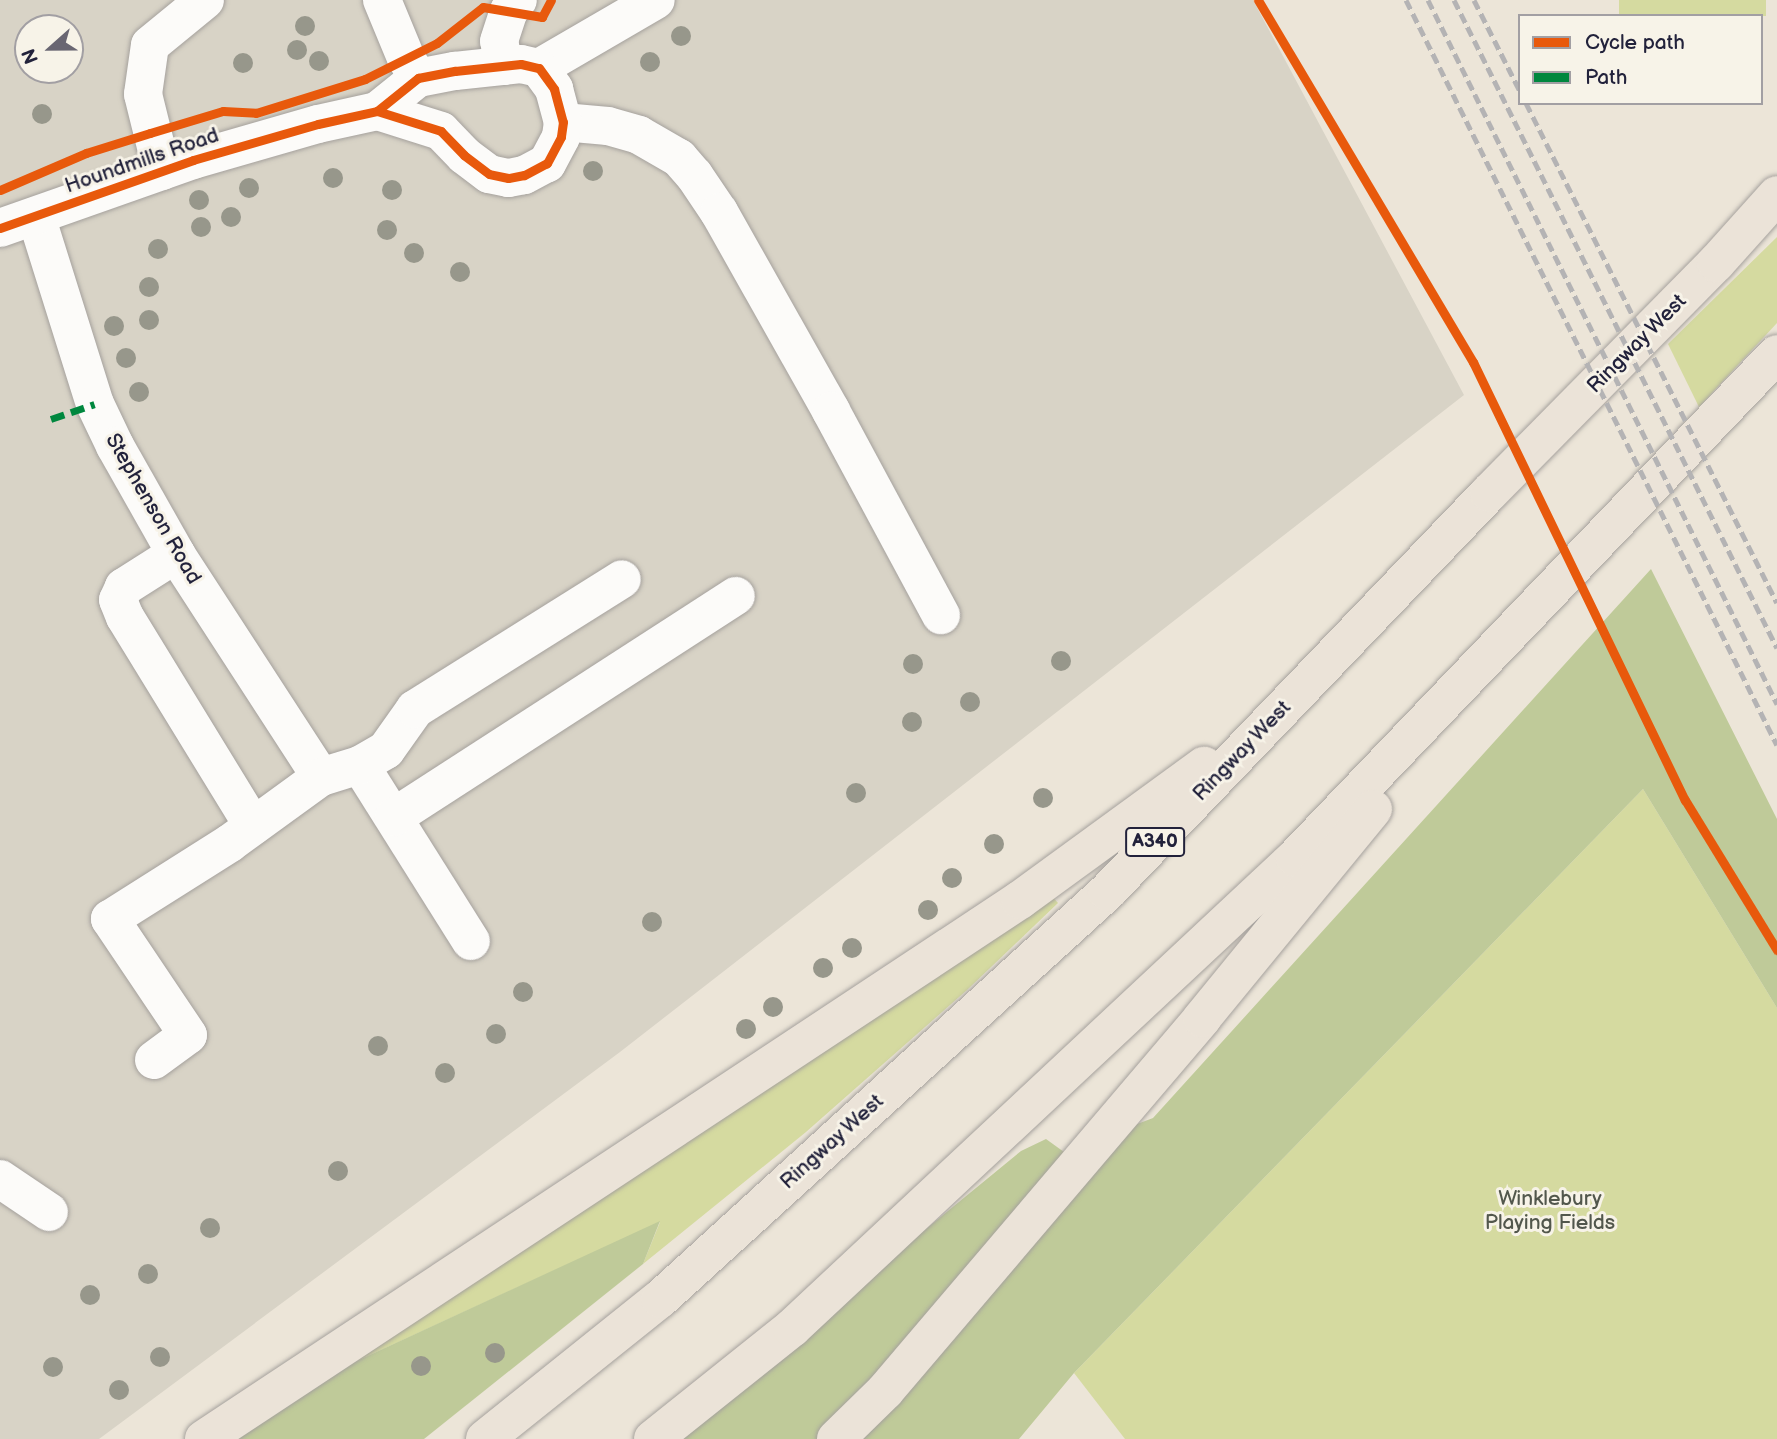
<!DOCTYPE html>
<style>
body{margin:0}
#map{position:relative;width:1777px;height:1439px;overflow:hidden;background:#ece5d8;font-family:"Balsamiq Sans",sans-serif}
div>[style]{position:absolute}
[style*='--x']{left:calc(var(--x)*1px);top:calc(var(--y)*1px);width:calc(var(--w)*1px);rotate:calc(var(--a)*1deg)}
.industrial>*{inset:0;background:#d8d3c6}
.green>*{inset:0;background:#d5daa0;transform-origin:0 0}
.forest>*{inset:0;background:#bfca99}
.roads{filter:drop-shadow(0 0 2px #a5a19d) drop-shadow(0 0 2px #a5a19d)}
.minor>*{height:38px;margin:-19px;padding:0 19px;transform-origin:19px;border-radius:19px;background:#fcfbf9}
.major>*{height:38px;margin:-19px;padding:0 19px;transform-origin:19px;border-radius:19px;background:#ebe3d8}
.rail>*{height:5px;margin-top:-2.5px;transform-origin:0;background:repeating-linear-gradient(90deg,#b4b3b4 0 10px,transparent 0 15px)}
.quiet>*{height:7px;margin-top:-3.5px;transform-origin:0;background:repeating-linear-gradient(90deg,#00873e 0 14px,transparent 0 21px)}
.cycleway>*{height:9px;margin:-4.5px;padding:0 4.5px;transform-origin:4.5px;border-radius:4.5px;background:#e8590c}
.trees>*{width:20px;height:20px;margin:-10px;border-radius:50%;background:#97978b}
span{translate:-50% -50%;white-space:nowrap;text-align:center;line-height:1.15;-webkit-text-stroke:6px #f7f3e8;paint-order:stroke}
.shield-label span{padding:2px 5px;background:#f7f3e8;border:2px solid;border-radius:5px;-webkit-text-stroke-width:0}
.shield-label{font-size:19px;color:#22223b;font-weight:700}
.street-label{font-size:21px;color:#22223b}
.park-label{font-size:21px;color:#52574c}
.legend{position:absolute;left:1518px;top:14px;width:245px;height:91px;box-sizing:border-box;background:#f7f3e8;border:2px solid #a29fa3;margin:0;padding:9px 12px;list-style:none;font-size:21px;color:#22223b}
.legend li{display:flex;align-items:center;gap:14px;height:35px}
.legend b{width:35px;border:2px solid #a29fa3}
.north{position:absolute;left:14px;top:14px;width:70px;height:70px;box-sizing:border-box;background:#f7f3e8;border:2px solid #a29fa3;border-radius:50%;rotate:249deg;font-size:19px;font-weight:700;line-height:28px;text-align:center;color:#22223b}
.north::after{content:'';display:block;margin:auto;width:24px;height:32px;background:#696672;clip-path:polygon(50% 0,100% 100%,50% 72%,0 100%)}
</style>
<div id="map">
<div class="industrial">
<div style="clip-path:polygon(evenodd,0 0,1253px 0,1464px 395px,620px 1052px,99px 1439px,0 1439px,0 0,28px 28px,70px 28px,70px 70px,28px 70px,28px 28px)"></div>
</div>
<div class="green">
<div style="left:1619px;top:0;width:147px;height:16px"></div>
<div style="clip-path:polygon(1777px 237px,1777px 323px,1699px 407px,1668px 344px)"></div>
<div style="clip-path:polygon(1643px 789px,1777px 1008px,1777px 1439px,1125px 1439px,1074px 1373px)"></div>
<div style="clip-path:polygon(1050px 894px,1058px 903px,967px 990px,806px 1132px,643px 1264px,660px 1222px,307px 1384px)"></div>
</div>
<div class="forest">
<div style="clip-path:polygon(1651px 569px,1777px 819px,1777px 1008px,1643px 789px,1074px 1373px,1019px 1439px,670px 1439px,1021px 1151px,1046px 1139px,1064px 1152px,1153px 1118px)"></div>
<div style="clip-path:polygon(660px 1221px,643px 1264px,424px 1439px,228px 1439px,307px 1384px)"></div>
</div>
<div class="roads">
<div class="minor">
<div style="--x:382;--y:0;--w:63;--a:67.5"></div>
<div style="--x:406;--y:58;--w:23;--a:59"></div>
<div style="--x:504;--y:66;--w:25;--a:-101"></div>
<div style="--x:499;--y:41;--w:32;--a:-72"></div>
<div style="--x:509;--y:11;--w:14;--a:-51"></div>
<div style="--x:539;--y:68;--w:135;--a:-30.2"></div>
<div style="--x:563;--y:122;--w:45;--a:5.1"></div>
<div style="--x:608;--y:126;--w:32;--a:16"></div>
<div style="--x:639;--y:135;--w:46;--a:29.9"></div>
<div style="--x:679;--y:158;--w:23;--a:49"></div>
<div style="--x:694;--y:175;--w:45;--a:56"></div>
<div style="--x:719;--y:212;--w:228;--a:60.6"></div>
<div style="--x:831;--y:411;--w:232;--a:61.7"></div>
<div style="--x:162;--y:171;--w:79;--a:-103.9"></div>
<div style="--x:143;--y:94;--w:49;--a:-81.9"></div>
<div style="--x:150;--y:45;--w:71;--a:-39.3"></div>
<div style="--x:36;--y:216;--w:197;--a:72.6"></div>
<div style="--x:95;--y:404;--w:47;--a:64.5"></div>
<div style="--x:115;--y:446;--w:124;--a:60.5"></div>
<div style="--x:176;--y:554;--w:266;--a:57"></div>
<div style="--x:0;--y:228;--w:205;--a:-19.4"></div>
<div style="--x:193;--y:160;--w:130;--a:-16.1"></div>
<div style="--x:318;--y:124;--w:60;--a:-12.4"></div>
<div style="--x:377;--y:111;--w:53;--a:-38.8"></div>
<div style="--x:418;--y:78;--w:38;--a:-11"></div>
<div style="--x:455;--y:71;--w:66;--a:-6.1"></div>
<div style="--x:521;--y:64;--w:18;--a:13"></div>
<div style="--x:539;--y:68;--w:26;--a:54"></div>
<div style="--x:554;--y:89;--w:34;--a:75"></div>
<div style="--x:563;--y:122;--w:15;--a:98"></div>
<div style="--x:561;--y:137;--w:30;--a:118"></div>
<div style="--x:547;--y:163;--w:26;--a:152"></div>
<div style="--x:524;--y:175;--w:16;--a:169"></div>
<div style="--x:508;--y:178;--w:19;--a:-168"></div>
<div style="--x:489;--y:174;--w:31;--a:-143"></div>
<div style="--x:464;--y:155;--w:33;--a:-134"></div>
<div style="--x:441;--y:131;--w:67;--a:-162.6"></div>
<div style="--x:176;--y:554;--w:62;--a:147.6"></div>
<div style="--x:124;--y:587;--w:14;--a:115"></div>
<div style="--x:118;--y:600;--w:18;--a:68"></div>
<div style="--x:125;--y:617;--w:245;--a:58.5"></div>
<div style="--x:360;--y:765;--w:208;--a:57.8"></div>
<div style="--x:394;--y:817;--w:407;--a:-32.9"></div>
<div style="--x:154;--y:1060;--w:42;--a:-36.3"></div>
<div style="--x:188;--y:1035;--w:140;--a:-123.9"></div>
<div style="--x:110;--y:919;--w:142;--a:-32.3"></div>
<div style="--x:230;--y:843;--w:112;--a:-36"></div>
<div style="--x:321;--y:777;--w:41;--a:-17.1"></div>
<div style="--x:360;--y:765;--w:30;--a:-30"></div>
<div style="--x:386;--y:750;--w:50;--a:-54.7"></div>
<div style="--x:415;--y:709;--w:244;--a:-32.1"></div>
<div style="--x:0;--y:1179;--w:59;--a:34"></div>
</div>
<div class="major">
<div style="--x:204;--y:1439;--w:978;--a:-33.45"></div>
<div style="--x:1020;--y:900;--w:228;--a:-36.1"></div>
<div style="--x:485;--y:1439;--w:224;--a:-38.7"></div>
<div style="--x:660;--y:1299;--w:605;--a:-42.32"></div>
<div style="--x:1107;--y:892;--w:552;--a:-46.25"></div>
<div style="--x:1489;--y:493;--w:323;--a:-45.4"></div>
<div style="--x:1716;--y:263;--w:91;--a:-48.1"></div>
<div style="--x:653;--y:1439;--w:178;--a:-38.6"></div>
<div style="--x:792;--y:1328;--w:688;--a:-43.06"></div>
<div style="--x:1295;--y:858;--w:697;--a:-46.28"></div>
<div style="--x:836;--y:1439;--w:69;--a:-44.4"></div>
<div style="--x:885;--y:1391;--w:490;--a:-49.6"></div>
<div style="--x:1202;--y:1018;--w:270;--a:-50.7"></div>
</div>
</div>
<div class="rail">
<div style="--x:1406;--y:0;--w:832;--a:63.53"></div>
<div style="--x:1428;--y:0;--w:786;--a:63.63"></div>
<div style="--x:1454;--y:0;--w:724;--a:63.51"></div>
<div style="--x:1474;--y:0;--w:102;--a:63.2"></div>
<div style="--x:1526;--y:103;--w:559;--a:63.34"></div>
</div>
<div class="quiet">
<div style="--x:51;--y:419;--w:46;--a:-18.8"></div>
</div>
<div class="cycleway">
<div style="--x:1258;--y:0;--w:421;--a:59.3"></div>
<div style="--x:1473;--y:362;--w:487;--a:64.2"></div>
<div style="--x:1685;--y:800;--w:176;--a:58.5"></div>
<div style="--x:0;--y:190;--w:94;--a:-23.3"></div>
<div style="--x:86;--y:153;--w:67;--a:-17.4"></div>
<div style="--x:150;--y:133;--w:76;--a:-16.8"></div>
<div style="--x:223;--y:111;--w:33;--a:3"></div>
<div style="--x:256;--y:113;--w:114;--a:-17.3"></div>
<div style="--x:365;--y:79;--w:80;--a:-26.6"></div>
<div style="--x:437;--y:43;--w:58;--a:-38"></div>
<div style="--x:483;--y:7;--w:60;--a:9.6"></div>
<div style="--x:542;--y:17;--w:19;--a:-62"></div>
<div style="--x:0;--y:228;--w:205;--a:-19.4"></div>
<div style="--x:193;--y:160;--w:130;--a:-16.1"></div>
<div style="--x:318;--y:124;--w:60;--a:-12.4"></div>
<div style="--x:377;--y:111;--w:53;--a:-38.8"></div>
<div style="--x:418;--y:78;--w:38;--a:-11"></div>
<div style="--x:455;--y:71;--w:66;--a:-6.1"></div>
<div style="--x:521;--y:64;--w:18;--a:13"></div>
<div style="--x:539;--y:68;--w:26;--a:54"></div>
<div style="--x:554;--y:89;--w:34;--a:75"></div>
<div style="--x:563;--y:122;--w:15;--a:98"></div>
<div style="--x:561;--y:137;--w:30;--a:118"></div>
<div style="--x:547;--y:163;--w:26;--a:152"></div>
<div style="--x:524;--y:175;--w:16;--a:169"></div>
<div style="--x:508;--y:178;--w:19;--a:-168"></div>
<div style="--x:489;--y:174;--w:31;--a:-143"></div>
<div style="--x:464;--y:155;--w:33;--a:-134"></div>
<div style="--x:441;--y:131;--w:67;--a:-162.6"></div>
</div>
<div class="trees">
<div style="left:305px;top:26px"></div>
<div style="left:681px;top:36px"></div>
<div style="left:297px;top:50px"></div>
<div style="left:319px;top:61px"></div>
<div style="left:650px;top:62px"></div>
<div style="left:243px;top:63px"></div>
<div style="left:42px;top:114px"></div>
<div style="left:593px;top:171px"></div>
<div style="left:333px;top:178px"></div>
<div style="left:249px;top:188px"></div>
<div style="left:392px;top:190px"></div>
<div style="left:199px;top:200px"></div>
<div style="left:231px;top:217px"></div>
<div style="left:201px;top:227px"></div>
<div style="left:387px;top:230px"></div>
<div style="left:158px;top:249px"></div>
<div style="left:414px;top:253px"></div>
<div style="left:460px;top:272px"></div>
<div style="left:149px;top:287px"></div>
<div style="left:149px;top:320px"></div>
<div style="left:114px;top:326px"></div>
<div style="left:126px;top:358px"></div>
<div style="left:139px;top:392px"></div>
<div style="left:1061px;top:661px"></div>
<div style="left:913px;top:664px"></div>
<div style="left:970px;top:702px"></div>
<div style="left:912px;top:722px"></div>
<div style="left:856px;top:793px"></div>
<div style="left:1043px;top:798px"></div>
<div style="left:994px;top:844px"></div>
<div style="left:952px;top:878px"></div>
<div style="left:928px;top:910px"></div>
<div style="left:652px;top:922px"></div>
<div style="left:852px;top:948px"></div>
<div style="left:823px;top:968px"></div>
<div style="left:523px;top:992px"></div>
<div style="left:773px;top:1007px"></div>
<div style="left:746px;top:1029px"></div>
<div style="left:496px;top:1034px"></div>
<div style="left:378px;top:1046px"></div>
<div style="left:445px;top:1073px"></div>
<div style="left:338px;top:1171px"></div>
<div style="left:210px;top:1228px"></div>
<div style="left:148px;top:1274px"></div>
<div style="left:90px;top:1295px"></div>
<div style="left:495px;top:1353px"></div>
<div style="left:160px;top:1357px"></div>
<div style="left:421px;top:1366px"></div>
<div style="left:53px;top:1367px"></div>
<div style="left:119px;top:1390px"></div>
</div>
<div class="shield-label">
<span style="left:1155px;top:842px">A340</span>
</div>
<div class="street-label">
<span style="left:142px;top:161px;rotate:-19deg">Houndmills Road</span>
<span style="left:1637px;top:344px;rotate:-45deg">Ringway West</span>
<span style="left:153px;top:509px;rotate:60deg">Stephenson Road</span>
<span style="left:1242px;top:751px;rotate:-46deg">Ringway West</span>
<span style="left:832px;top:1142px;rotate:-42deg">Ringway West</span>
</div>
<div class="park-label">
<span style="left:1550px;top:1211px">Winklebury<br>Playing Fields</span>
</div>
<ul class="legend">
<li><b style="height:9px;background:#e8590c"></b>Cycle path</li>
<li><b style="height:9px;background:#00873e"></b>Path</li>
</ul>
<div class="north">N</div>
</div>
